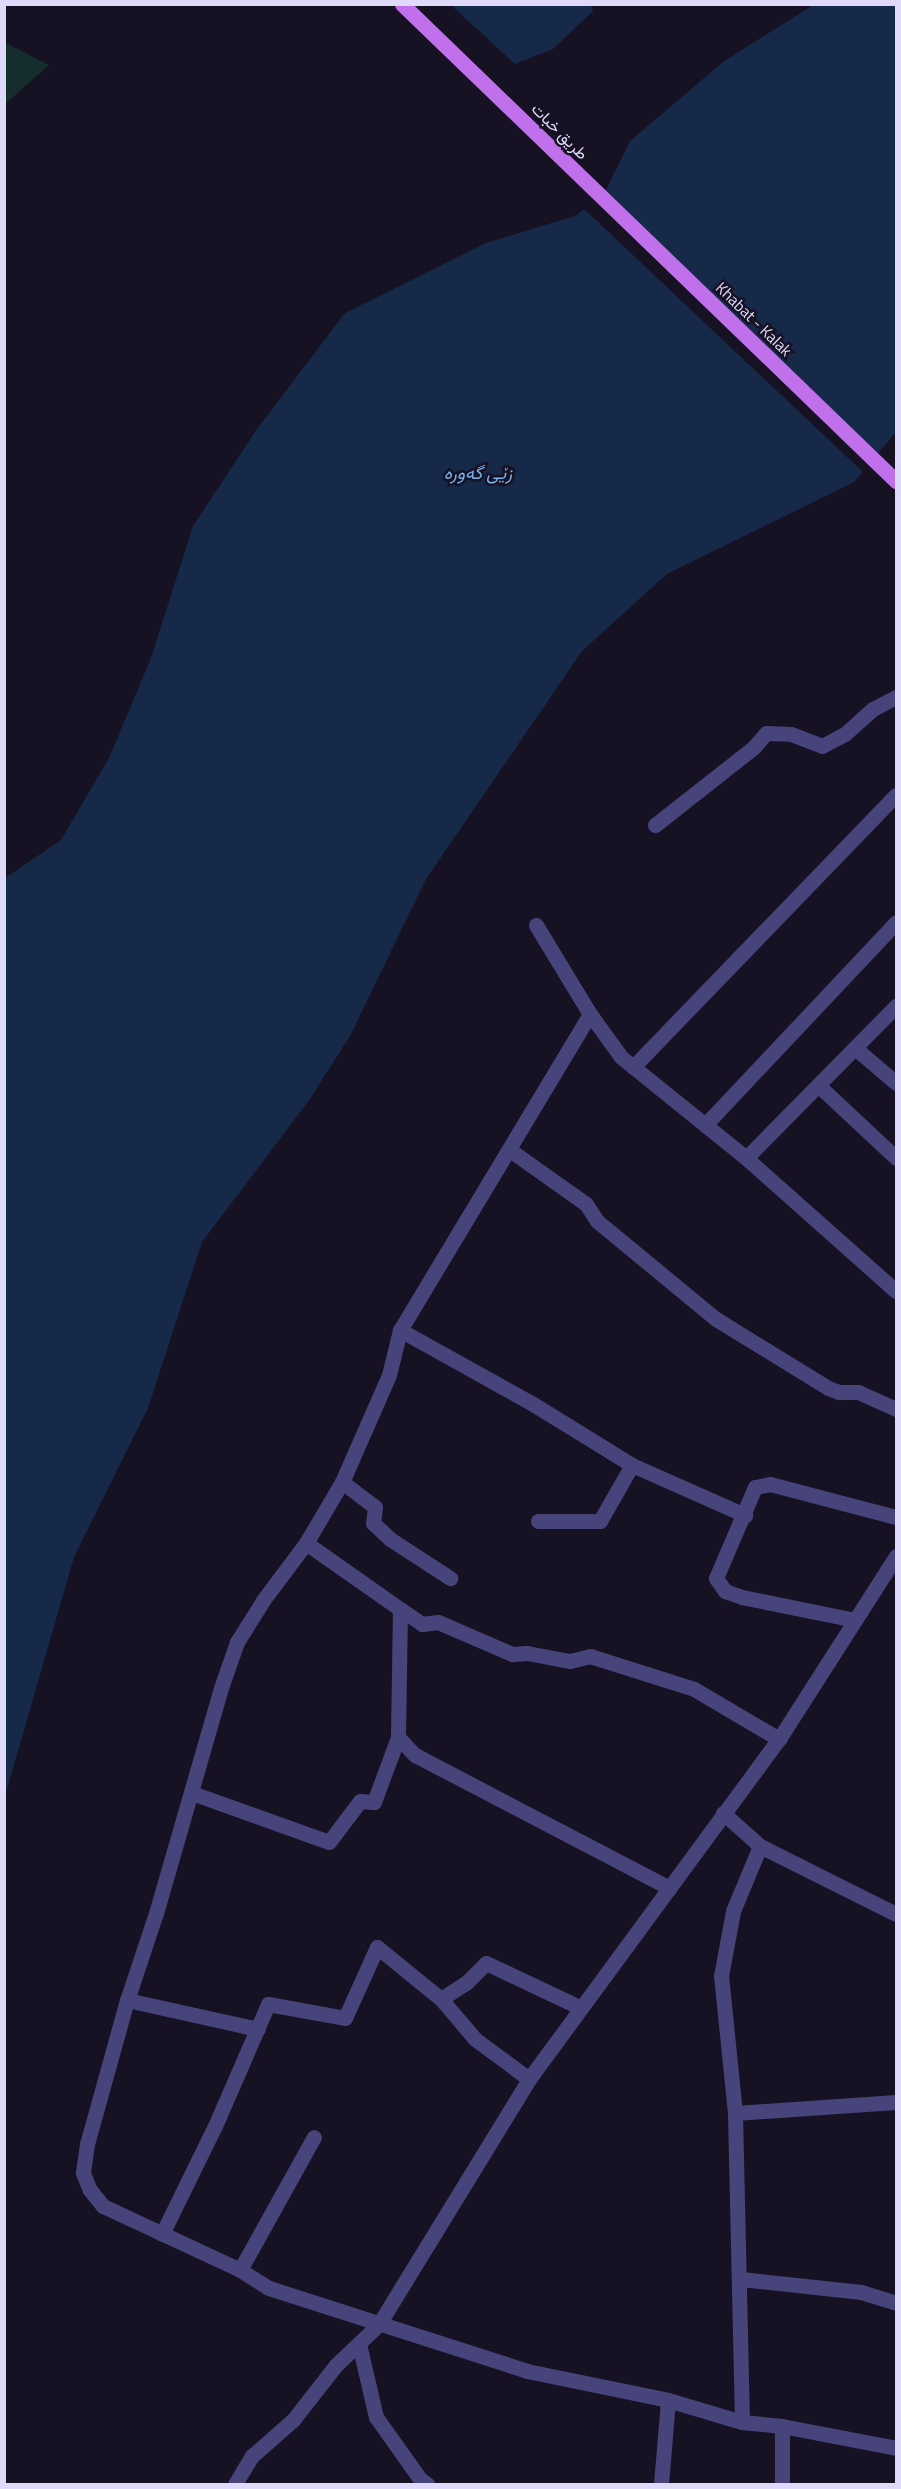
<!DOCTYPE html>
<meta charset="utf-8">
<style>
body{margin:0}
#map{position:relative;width:901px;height:2489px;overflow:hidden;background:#161224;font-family:"Titillium Web",Vazirmatn,sans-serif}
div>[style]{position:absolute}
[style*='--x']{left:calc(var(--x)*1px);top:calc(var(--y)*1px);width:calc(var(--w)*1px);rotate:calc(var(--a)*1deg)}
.green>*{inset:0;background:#162d2d}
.water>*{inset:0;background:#172948}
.pier>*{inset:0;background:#161224}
.pedestrian>*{height:15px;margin:-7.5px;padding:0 7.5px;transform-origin:7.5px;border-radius:7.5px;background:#47447c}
.minor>*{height:15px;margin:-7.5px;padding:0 7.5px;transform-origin:7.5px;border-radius:7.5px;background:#47447c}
.primary>*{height:15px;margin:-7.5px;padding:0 7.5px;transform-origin:7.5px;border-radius:7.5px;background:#c070eb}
span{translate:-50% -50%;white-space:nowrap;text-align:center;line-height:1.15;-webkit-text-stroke:5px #161224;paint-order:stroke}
.street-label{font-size:16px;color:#dfdafa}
.water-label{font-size:18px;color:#76b2ec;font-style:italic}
.frame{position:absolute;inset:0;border:6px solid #dfdafa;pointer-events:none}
</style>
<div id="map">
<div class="green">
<div style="clip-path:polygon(4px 42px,49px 65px,5px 104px,4px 104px)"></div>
</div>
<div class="water">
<div style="clip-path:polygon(591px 4px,593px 11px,553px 49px,515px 64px,451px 5px)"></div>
<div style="clip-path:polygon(813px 5px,896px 5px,896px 432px,854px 482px,667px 574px,582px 651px,426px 879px,351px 1034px,310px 1099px,202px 1242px,148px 1408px,74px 1557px,5px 1796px,5px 878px,61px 840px,109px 758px,151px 658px,193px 526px,257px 429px,345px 313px,486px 243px,575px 216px,603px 196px,630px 141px,723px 62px)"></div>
</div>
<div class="pier">
<div style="clip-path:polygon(599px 195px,876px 461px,865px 474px,582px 207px)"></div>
</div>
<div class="pedestrian">
<div style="--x:441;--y:1999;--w:30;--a:-33"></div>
<div style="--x:466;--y:1983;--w:28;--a:-45"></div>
<div style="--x:268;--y:2004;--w:78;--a:10.3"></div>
<div style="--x:345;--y:2018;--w:78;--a:-65.7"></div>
</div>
<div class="minor">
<div style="--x:655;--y:825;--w:126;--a:-38.2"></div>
<div style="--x:754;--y:747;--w:18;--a:-49"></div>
<div style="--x:766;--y:733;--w:25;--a:2"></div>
<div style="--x:791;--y:734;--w:33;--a:21"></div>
<div style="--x:822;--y:746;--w:27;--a:-28"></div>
<div style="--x:846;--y:733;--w:36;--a:-42"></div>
<div style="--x:873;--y:709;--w:26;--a:-28"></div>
<div style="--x:536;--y:925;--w:104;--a:58.8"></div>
<div style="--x:590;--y:1014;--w:53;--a:54.2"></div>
<div style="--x:621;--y:1057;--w:161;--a:38.9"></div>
<div style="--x:746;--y:1158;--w:200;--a:41.6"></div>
<div style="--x:590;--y:1014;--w:369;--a:121"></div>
<div style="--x:400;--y:1330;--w:46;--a:103.7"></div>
<div style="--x:389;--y:1375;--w:117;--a:113.7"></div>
<div style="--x:342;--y:1482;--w:71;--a:120.5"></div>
<div style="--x:306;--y:1543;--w:70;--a:126.9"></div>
<div style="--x:264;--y:1599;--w:51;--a:122.1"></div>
<div style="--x:237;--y:1642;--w:49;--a:109.2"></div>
<div style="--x:221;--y:1688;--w:234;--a:106.1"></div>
<div style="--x:156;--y:1913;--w:92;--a:108.4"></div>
<div style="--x:127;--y:2000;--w:149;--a:105.5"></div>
<div style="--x:87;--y:2144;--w:29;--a:98"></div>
<div style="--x:83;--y:2173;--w:18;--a:68"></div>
<div style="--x:90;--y:2190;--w:21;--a:51"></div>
<div style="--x:103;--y:2206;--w:151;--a:25"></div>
<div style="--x:240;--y:2270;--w:34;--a:32"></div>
<div style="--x:269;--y:2288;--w:271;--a:17.8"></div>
<div style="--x:527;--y:2371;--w:144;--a:11.6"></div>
<div style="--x:668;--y:2400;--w:77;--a:16.6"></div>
<div style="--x:742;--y:2422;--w:40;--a:5.7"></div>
<div style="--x:782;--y:2426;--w:116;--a:10.9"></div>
<div style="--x:855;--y:1048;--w:54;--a:40.5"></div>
<div style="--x:633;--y:1067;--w:378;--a:-46"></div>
<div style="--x:818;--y:1085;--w:107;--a:43.1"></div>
<div style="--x:705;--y:1125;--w:279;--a:-46.7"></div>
<div style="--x:510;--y:1150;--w:93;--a:35.4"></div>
<div style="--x:586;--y:1204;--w:20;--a:57"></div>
<div style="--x:597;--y:1221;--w:154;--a:39.5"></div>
<div style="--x:716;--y:1319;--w:132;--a:31.6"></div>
<div style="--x:828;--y:1388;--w:12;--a:20"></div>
<div style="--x:839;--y:1392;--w:19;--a:0"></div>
<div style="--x:858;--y:1392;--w:42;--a:24.1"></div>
<div style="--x:746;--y:1158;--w:214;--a:-45.4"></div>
<div style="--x:400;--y:1330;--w:152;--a:29.1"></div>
<div style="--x:533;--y:1404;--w:116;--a:31.6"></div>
<div style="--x:632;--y:1465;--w:124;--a:23.9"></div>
<div style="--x:342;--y:1482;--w:41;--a:37.1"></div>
<div style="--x:375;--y:1507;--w:16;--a:97"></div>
<div style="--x:373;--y:1523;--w:23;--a:43"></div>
<div style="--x:390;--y:1539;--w:72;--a:33"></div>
<div style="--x:538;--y:1521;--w:62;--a:0"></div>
<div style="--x:600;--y:1521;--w:64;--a:-60.3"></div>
<div style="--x:306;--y:1543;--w:115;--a:35.1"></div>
<div style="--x:400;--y:1609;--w:128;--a:90.9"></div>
<div style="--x:398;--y:1737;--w:25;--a:47"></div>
<div style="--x:415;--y:1755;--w:287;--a:27.6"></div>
<div style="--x:400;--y:1609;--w:27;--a:34"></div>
<div style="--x:422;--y:1624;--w:16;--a:-7"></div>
<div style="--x:438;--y:1622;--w:81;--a:23.4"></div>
<div style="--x:512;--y:1654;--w:15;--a:-4"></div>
<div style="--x:527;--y:1653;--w:44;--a:10.5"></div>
<div style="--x:570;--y:1661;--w:21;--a:-14"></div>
<div style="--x:590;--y:1656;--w:109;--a:17.6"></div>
<div style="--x:694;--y:1689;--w:99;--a:30.5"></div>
<div style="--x:855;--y:1620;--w:115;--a:-168.5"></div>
<div style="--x:742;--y:1597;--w:18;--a:-161"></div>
<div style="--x:725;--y:1591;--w:16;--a:-125"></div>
<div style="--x:716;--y:1578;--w:99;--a:-66.8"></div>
<div style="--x:755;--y:1487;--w:15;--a:-11"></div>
<div style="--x:770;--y:1484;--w:130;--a:14.7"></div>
<div style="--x:192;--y:1793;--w:145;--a:19.7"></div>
<div style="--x:329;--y:1842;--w:51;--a:-52.9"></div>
<div style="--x:360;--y:1801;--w:14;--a:4"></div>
<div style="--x:374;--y:1802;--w:69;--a:-69.7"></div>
<div style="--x:723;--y:1813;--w:50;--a:41.7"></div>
<div style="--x:760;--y:1846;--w:152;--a:26.6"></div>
<div style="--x:377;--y:1947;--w:82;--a:39.1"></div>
<div style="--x:441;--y:1999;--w:52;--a:49.6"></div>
<div style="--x:475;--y:2039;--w:67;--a:36.5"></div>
<div style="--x:486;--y:1963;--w:105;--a:25.3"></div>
<div style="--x:127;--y:2000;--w:134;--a:12.5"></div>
<div style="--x:735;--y:2113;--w:161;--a:-3.9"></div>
<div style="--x:162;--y:2234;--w:120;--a:-63.9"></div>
<div style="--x:215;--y:2126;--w:133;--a:-66.5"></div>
<div style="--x:240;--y:2270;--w:152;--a:-60.9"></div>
<div style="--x:741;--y:2279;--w:121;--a:6.2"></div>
<div style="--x:861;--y:2292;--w:37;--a:17"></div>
<div style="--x:359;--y:2344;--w:75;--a:76.9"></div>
<div style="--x:376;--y:2417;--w:76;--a:54.6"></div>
<div style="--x:420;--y:2479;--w:9;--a:36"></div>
<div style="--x:742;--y:2422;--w:309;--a:-91.3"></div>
<div style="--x:735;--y:2113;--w:138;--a:-95.8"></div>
<div style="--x:721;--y:1976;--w:66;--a:-79.5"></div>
<div style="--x:733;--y:1911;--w:70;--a:-67.4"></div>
<div style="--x:235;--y:2484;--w:33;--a:-59"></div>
<div style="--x:252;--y:2456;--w:55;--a:-41.3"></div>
<div style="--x:293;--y:2420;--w:70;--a:-52"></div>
<div style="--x:336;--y:2365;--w:59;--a:-43.6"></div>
<div style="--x:379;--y:2324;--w:287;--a:-58.5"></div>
<div style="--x:529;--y:2079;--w:422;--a:-53.7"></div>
<div style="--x:779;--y:1739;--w:217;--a:-57.4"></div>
<div style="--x:661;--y:2484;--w:84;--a:-85.2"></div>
<div style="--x:782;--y:2484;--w:58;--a:-90"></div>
</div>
<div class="primary">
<div style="--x:402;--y:4;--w:687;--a:44"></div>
</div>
<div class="street-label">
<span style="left:560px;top:131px;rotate:45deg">طريق خبات</span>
<span style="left:754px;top:319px;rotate:44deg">Khabat - Kalak</span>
</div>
<div class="water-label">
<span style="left:478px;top:473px">زێی گەورە</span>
</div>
<div class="frame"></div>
</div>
